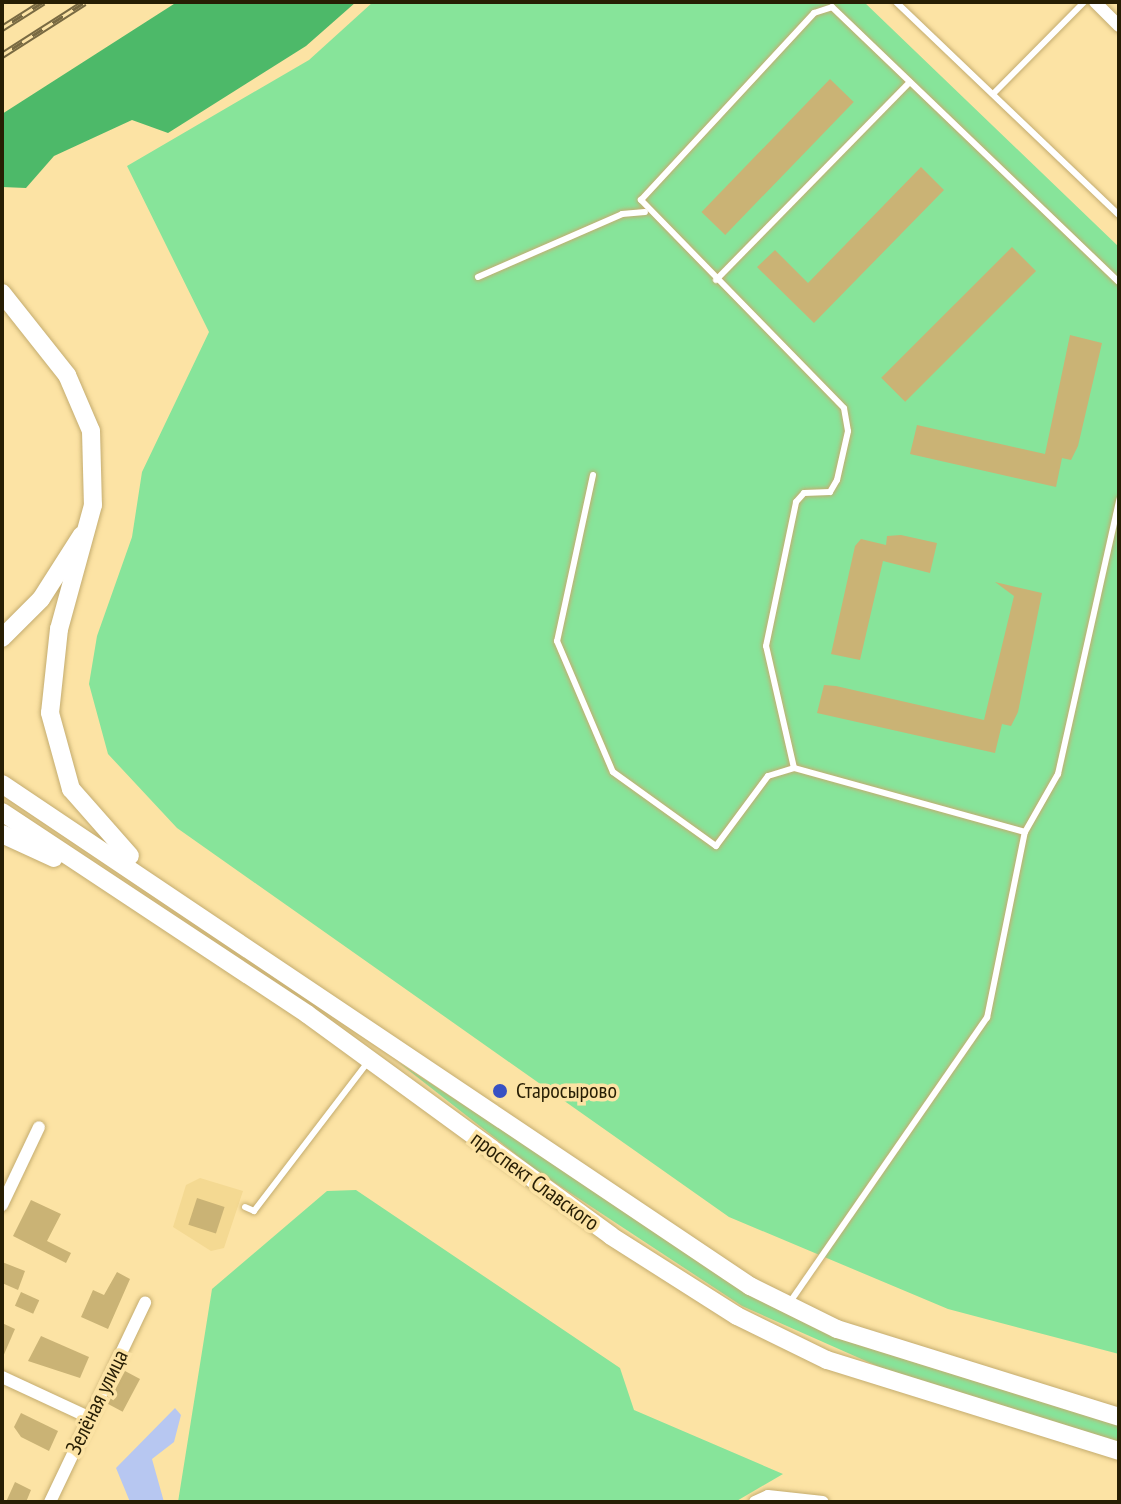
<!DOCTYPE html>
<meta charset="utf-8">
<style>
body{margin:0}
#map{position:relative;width:1121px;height:1504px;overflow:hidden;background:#fce3a4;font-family:"PT Sans Narrow",sans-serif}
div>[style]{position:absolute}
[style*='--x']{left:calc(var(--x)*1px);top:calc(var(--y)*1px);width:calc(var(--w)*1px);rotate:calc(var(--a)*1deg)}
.built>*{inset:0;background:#f4d992}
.green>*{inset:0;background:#87e49a}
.forest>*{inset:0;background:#4db969}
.water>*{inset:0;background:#b7c7f1}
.building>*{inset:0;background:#cab375;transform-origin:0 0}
.roads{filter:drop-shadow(0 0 2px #c4ac6f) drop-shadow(0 0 2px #c4ac6f)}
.lane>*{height:6px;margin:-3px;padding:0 3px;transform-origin:3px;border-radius:3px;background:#fff}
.street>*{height:12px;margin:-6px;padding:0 6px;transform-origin:6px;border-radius:6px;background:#fff}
.secondary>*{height:18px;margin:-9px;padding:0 9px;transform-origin:9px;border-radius:9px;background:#fff}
.rail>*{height:7px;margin-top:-3.5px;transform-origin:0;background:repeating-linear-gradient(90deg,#fce3a4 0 12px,#796a42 0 24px);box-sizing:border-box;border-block:2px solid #796a42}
.dots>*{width:22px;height:22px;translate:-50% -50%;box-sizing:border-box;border:4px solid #fce3a4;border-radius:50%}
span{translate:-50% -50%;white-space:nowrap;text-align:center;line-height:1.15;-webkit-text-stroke:7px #fce3a4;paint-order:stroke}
.poi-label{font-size:22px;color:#271e04}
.left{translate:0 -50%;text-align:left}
.street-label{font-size:22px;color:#271e04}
.frame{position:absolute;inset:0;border:4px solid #271e04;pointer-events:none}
</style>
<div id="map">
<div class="built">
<div style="clip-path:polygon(200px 1178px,243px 1191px,224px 1248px,211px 1251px,173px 1227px,186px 1185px)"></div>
</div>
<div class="green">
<div style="clip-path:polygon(373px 2px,864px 2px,1119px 247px,1119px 1354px,948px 1309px,729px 1217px,177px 828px,108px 754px,89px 684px,97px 636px,132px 537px,142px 472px,209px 332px,127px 166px,309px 60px)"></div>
<div style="clip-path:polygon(398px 1062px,747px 1290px,907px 1360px,1119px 1425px,1119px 1442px,902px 1377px,742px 1306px,537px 1171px)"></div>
<div style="clip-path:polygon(356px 1190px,620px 1368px,634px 1410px,783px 1474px,735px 1502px,178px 1502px,212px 1289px,327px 1191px)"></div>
</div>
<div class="forest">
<div style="clip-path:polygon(177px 2px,356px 2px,306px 46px,168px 133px,132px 120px,54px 156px,26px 188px,2px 187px,2px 114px)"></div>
</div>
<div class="water">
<div style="clip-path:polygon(175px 1408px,181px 1415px,174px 1442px,152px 1459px,164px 1502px,130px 1502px,116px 1468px)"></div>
</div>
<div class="building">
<div style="left:830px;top:79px;width:33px;height:185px;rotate:44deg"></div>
<div style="clip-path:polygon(921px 167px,944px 190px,814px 323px,757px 267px,775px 250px,808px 283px)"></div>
<div style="left:1012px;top:247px;width:34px;height:185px;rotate:45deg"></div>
<div style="clip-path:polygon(1070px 335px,1102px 343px,1078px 446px,1071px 460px,1062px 458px,1056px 487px,910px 454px,917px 425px,1045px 454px)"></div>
<div style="clip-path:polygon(901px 535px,937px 543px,930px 573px,883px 561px,860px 660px,831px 654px,855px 546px,861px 539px,886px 545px,887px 536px)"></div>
<div style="clip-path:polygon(995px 582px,1042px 593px,1018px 712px,1011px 726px,1002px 724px,995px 753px,817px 713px,824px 685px,836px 686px,984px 720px,1014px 596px)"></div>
<div style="left:197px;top:1198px;width:29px;height:28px;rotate:18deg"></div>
<div style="clip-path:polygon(31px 1200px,61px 1214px,47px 1241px,71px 1253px,66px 1263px,13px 1236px)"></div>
<div style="clip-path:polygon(2px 1262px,25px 1271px,18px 1290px,2px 1283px)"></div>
<div style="clip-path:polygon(117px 1272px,130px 1279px,108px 1329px,81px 1317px,93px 1290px,104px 1295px)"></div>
<div style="left:21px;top:1292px;width:20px;height:15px;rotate:24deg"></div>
<div style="clip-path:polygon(2px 1323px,15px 1329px,2px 1359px)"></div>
<div style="clip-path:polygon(41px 1336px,89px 1357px,80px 1378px,28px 1361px)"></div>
<div style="left:125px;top:1371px;width:17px;height:37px;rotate:28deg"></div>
<div style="clip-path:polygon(21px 1413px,58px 1431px,49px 1451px,21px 1437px,14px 1427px)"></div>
<div style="clip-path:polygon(15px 1482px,31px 1490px,26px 1502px,6px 1502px)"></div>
</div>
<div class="roads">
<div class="lane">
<div style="--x:896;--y:2;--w:308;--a:43.7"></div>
<div style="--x:994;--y:93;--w:128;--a:-45.3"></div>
<div style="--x:478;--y:277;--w:157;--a:-23.6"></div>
<div style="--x:622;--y:214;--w:23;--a:-5"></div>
<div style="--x:716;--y:280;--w:277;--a:-45.6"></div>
<div style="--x:593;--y:475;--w:170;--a:102.2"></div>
<div style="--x:557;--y:641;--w:142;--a:66.9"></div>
<div style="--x:613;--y:772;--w:127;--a:35.7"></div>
<div style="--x:716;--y:846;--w:87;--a:-53.4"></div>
<div style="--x:768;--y:776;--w:27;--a:-17"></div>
<div style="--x:1025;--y:832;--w:240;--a:-164.5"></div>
<div style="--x:794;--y:768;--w:125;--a:-102.9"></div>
<div style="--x:766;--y:646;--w:147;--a:-78.2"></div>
<div style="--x:796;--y:502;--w:12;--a:-48"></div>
<div style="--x:804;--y:493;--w:26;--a:-2"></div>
<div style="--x:830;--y:492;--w:14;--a:-60"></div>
<div style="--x:837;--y:480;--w:50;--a:-77.3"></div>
<div style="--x:848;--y:431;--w:23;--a:-100"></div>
<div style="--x:844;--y:408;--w:291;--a:-134.3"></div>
<div style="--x:641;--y:200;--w:255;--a:-47.2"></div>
<div style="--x:814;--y:13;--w:19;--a:-18"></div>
<div style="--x:832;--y:7;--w:397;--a:43.8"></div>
<div style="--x:245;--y:1207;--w:10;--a:24"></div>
<div style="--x:254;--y:1211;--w:186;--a:-52.6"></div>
<div style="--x:790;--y:1302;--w:346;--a:-55.3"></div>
<div style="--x:987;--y:1018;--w:190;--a:-78.5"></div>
<div style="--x:1025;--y:832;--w:67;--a:-60.4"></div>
<div style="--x:1058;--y:774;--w:281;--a:-77.4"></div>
</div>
<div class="street">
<div style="--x:1095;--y:2;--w:34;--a:45"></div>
<div style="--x:2;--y:1205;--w:86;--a:-64.6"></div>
<div style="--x:2;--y:1377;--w:95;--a:24.9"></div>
<div style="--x:50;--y:1502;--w:221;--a:-64.5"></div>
<div style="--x:755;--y:1502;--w:14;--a:-25"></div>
<div style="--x:768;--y:1496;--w:55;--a:6.2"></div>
</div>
<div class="secondary">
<div style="--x:2;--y:293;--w:105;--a:51.6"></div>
<div style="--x:67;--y:375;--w:61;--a:66.8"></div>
<div style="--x:91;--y:431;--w:74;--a:88.5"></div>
<div style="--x:93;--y:505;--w:129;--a:105.3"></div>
<div style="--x:59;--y:629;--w:84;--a:96.1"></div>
<div style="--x:50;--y:713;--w:79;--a:74.6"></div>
<div style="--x:71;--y:789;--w:89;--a:48.6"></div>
<div style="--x:2;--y:638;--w:55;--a:-45"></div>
<div style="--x:41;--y:599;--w:76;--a:-57.4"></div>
<div style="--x:2;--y:784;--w:901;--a:33.87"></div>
<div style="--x:750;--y:1286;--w:97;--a:26.3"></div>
<div style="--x:837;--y:1329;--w:295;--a:17.3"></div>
<div style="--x:2;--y:812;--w:366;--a:33.5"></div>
<div style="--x:307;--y:1014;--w:376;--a:36.1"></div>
<div style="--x:611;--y:1236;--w:149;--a:32.4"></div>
<div style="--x:737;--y:1316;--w:100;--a:26.1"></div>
<div style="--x:827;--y:1360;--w:306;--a:17.3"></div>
<div style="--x:2;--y:834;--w:57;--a:24.8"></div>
</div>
</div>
<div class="rail">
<div style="--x:2;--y:28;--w:49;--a:-32.4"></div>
<div style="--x:2;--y:55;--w:98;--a:-32.6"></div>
</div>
<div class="dots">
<div style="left:500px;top:1091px;background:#3851c3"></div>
</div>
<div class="poi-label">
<span class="left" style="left:516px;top:1091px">Старосырово</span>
</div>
<div class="street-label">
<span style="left:535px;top:1181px;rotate:36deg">проспект Славского</span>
<span style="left:97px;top:1402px;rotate:-64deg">Зелёная улица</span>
</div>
<div class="frame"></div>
</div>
